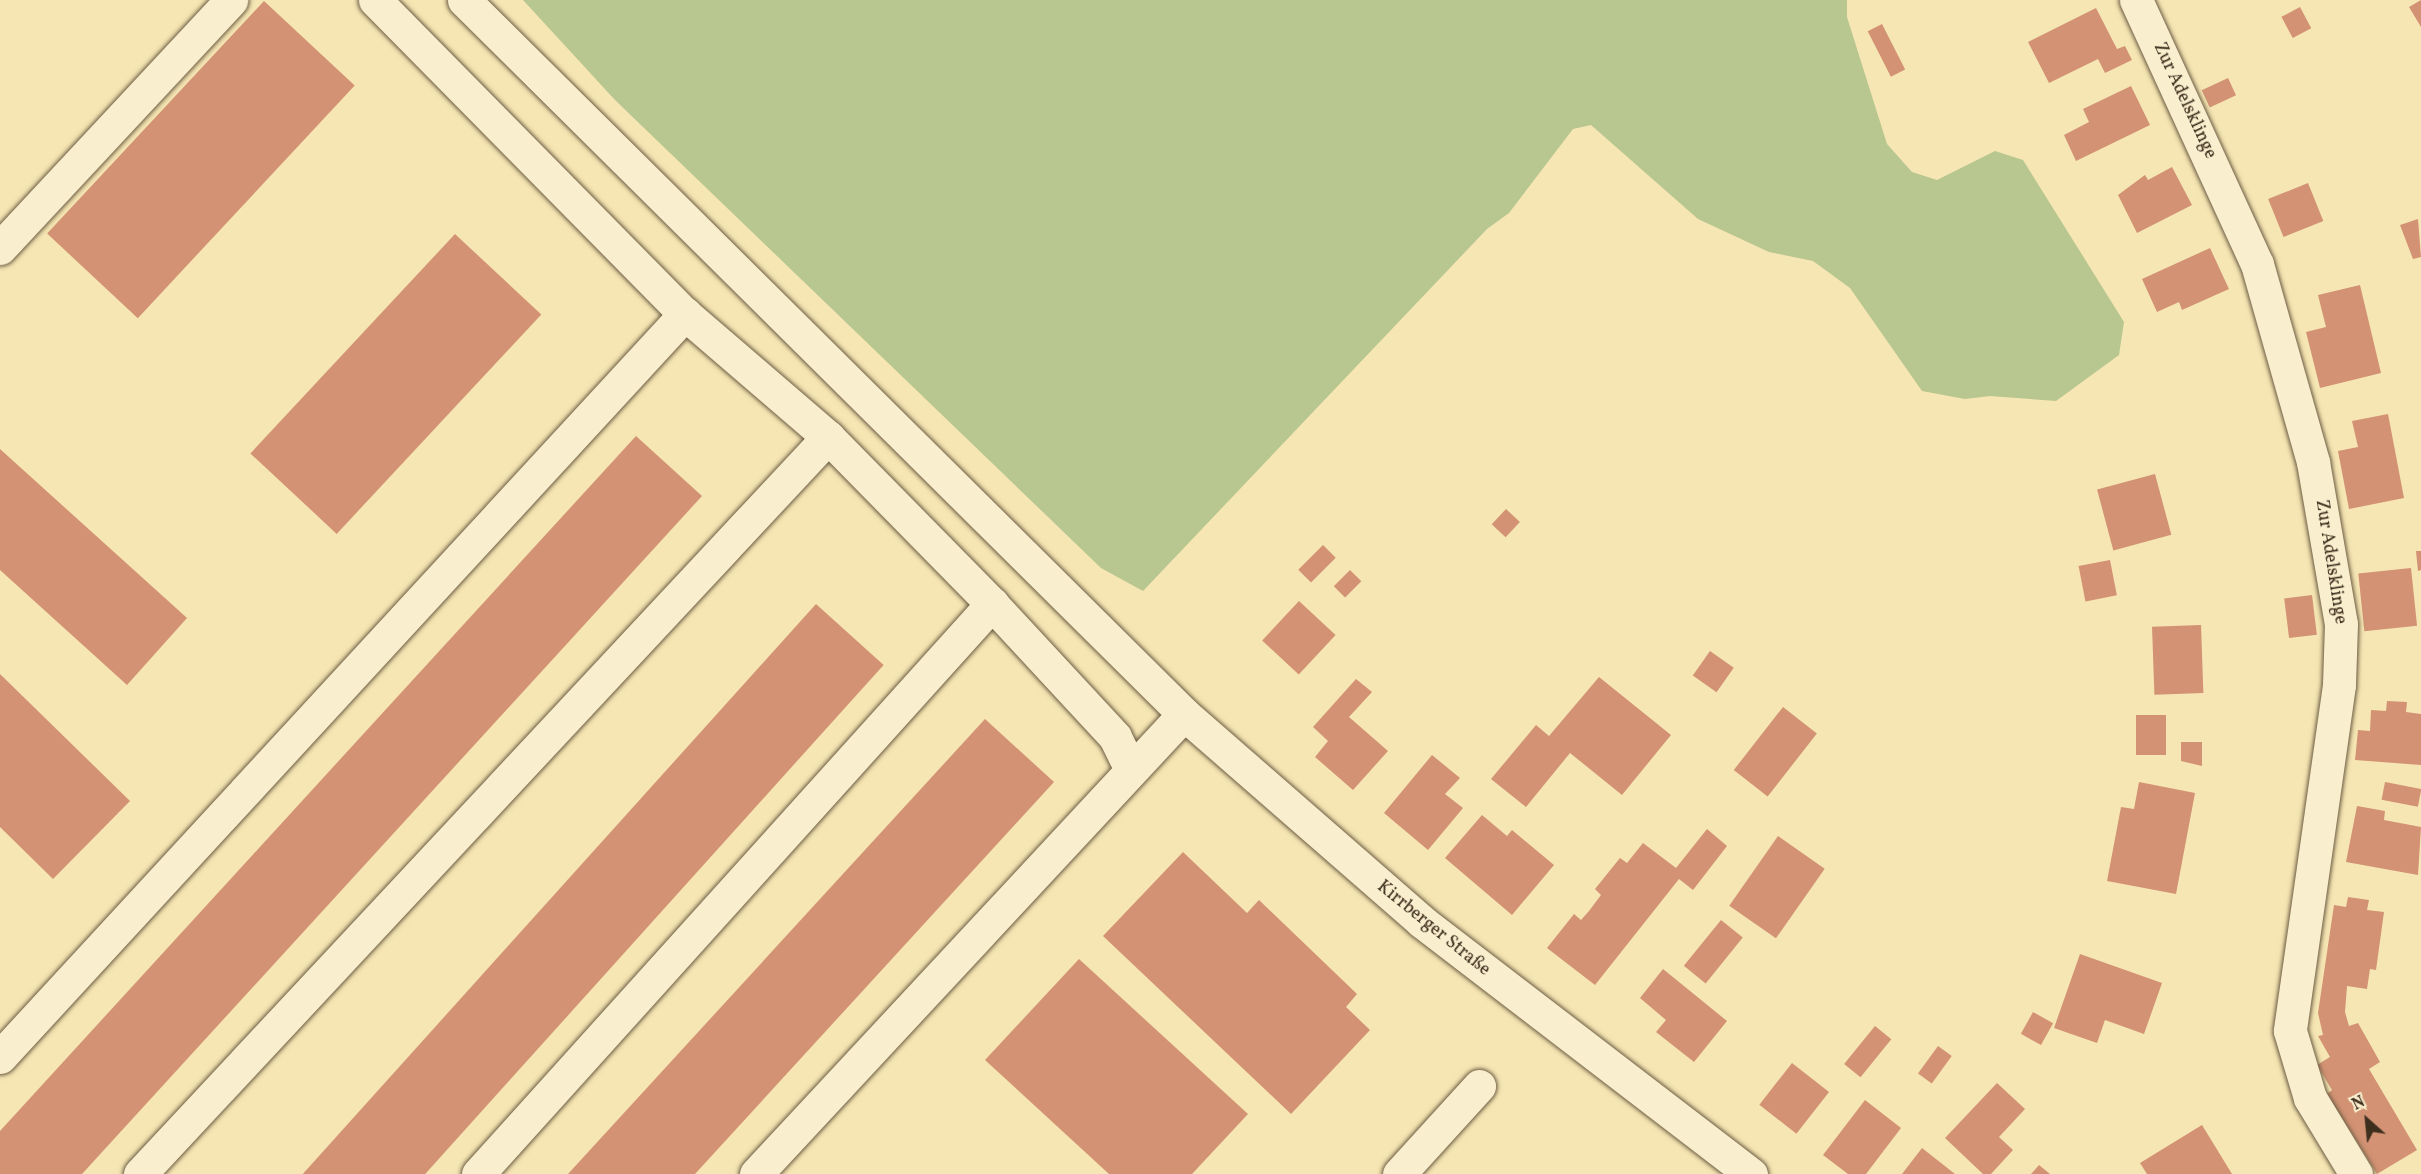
<!DOCTYPE html>
<meta charset="utf-8">
<style>
body{margin:0}
#map{position:relative;width:2421px;height:1174px;overflow:hidden;background:#f6e6b3;font-family:Vollkorn,serif}
div>[style]{position:absolute}
[style*='--x']{left:calc(var(--x)*1px);top:calc(var(--y)*1px);width:calc(var(--w)*1px);rotate:calc(var(--a)*1deg)}
.green>*{inset:0;background:#b8c690}
.building>*{inset:0;background:#d29273;transform-origin:0 0}
.roads{filter:drop-shadow(0 0 2px #6c5c43) drop-shadow(0 0 2px #6c5c43)}
.minor>*{height:33px;margin:-16.5px;padding:0 16.5px;transform-origin:16.5px;border-radius:16.5px;background:#f9efce}
span{translate:-50% -50%;white-space:nowrap;text-align:center;line-height:1.15;-webkit-text-stroke:5px #f9efce;paint-order:stroke}
.street-label{font-size:18px;color:#3e2e1e}
.north{position:absolute;left:2337px;top:1090px;width:60px;height:60px;-webkit-text-stroke:4px #f9efce;paint-order:stroke;rotate:333deg;font-size:16px;font-weight:700;line-height:24px;text-align:center;color:#3e2e1e}
.north::after{content:'';display:block;margin:auto;width:21px;height:27px;background:#3e2e1e;clip-path:polygon(50% 0,100% 100%,50% 72%,0 100%)}
</style>
<div id="map">
<div class="green">
<div style="clip-path:polygon(523px 0,1847px 0,1847px 17px,1887px 144px,1912px 172px,1937px 180px,1995px 151px,2023px 160px,2124px 322px,2119px 355px,2056px 401px,1990px 396px,1965px 399px,1922px 391px,1850px 288px,1813px 261px,1769px 252px,1698px 219px,1591px 125px,1573px 129px,1509px 213px,1487px 229px,1143px 591px,1101px 568px,615px 100px)"></div>
</div>
<div class="building">
<div style="clip-path:polygon(2421px 0,2421px 27px,2409px 7px)"></div>
<div style="left:264px;top:1px;width:124px;height:318px;rotate:43deg"></div>
<div style="left:2300px;top:7px;width:24px;height:21px;rotate:62deg"></div>
<div style="clip-path:polygon(2096px 8px,2117px 49px,2125px 46px,2132px 60px,2105px 73px,2098px 59px,2049px 83px,2028px 42px)"></div>
<div style="left:1882px;top:24px;width:51px;height:16px;rotate:63deg"></div>
<div style="left:2228px;top:78px;width:19px;height:29px;rotate:65deg"></div>
<div style="clip-path:polygon(2131px 86px,2150px 125px,2076px 161px,2064px 135px,2089px 122px,2083px 109px)"></div>
<div style="clip-path:polygon(2172px 167px,2192px 205px,2137px 233px,2118px 195px,2145px 175px,2148px 180px)"></div>
<div style="left:2308px;top:183px;width:41px;height:43px;rotate:68deg"></div>
<div style="clip-path:polygon(2418px 219px,2421px 257px,2413px 259px,2400px 225px)"></div>
<div style="left:455px;top:234px;width:118px;height:300px;rotate:43deg"></div>
<div style="clip-path:polygon(2210px 248px,2229px 289px,2182px 310px,2179px 302px,2157px 312px,2142px 279px)"></div>
<div style="clip-path:polygon(2360px 285px,2381px 373px,2320px 388px,2306px 332px,2326px 327px,2318px 295px)"></div>
<div style="clip-path:polygon(2388px 414px,2404px 498px,2349px 509px,2338px 451px,2358px 447px,2352px 421px)"></div>
<div style="clip-path:polygon(636px 436px,702px 496px,82px 1174px,0 1174px,0 1131px)"></div>
<div style="clip-path:polygon(0 449px,187px 618px,127px 685px,0 570px)"></div>
<div style="left:2155px;top:474px;width:63px;height:60px;rotate:75deg"></div>
<div style="left:1506px;top:509px;width:19px;height:21px;rotate:43deg"></div>
<div style="left:1323px;top:545px;width:18px;height:35px;rotate:45deg"></div>
<div style="clip-path:polygon(2416px 551px,2421px 551px,2421px 570px,2418px 571px)"></div>
<div style="left:2110px;top:560px;width:36px;height:32px;rotate:79deg"></div>
<div style="left:2411px;top:568px;width:58px;height:53px;rotate:84deg"></div>
<div style="left:1350px;top:570px;width:16px;height:23px;rotate:45deg"></div>
<div style="left:2312px;top:595px;width:40px;height:28px;rotate:83deg"></div>
<div style="left:1299px;top:601px;width:50px;height:54px;rotate:43deg"></div>
<div style="left:816px;top:604px;width:91px;height:777px;rotate:42deg"></div>
<div style="left:2201px;top:625px;width:68px;height:49px;rotate:88deg"></div>
<div style="left:1710px;top:651px;width:29px;height:30px;rotate:35deg"></div>
<div style="clip-path:polygon(0 674px,130px 801px,53px 879px,0 827px)"></div>
<div style="clip-path:polygon(1599px 677px,1671px 735px,1622px 795px,1570px 753px,1526px 807px,1491px 779px,1536px 725px,1549px 736px)"></div>
<div style="clip-path:polygon(1356px 679px,1372px 692px,1349px 717px,1388px 751px,1353px 790px,1315px 757px,1328px 741px,1313px 727px)"></div>
<div style="clip-path:polygon(2387px 701px,2407px 702px,2406px 712px,2421px 714px,2421px 765px,2355px 760px,2358px 730px,2370px 731px,2371px 710px,2386px 711px)"></div>
<div style="left:1783px;top:707px;width:43px;height:80px;rotate:38deg"></div>
<div style="left:2136px;top:715px;width:30px;height:40px"></div>
<div style="clip-path:polygon(985px 719px,1054px 782px,695px 1174px,568px 1174px)"></div>
<div style="clip-path:polygon(2181px 742px,2202px 742px,2202px 766px,2181px 761px)"></div>
<div style="clip-path:polygon(1432px 755px,1460px 778px,1445px 794px,1463px 808px,1428px 850px,1384px 813px)"></div>
<div style="clip-path:polygon(2139px 782px,2195px 793px,2176px 894px,2107px 881px,2121px 807px,2134px 809px)"></div>
<div style="left:2385px;top:782px;width:37px;height:18px;rotate:11deg"></div>
<div style="clip-path:polygon(2357px 806px,2385px 811px,2384px 820px,2421px 827px,2418px 875px,2346px 862px)"></div>
<div style="clip-path:polygon(1482px 815px,1507px 836px,1512px 830px,1554px 865px,1512px 915px,1445px 858px)"></div>
<div style="clip-path:polygon(1707px 829px,1727px 846px,1693px 890px,1679px 879px,1595px 985px,1547px 948px,1574px 914px,1581px 920px,1589px 911px,1601px 895px,1595px 889px,1620px 858px,1627px 863px,1643px 843px,1676px 868px)"></div>
<div style="left:1778px;top:836px;width:57px;height:85px;rotate:35deg"></div>
<div style="clip-path:polygon(1183px 852px,1247px 913px,1259px 900px,1357px 994px,1346px 1007px,1370px 1030px,1291px 1114px,1103px 936px)"></div>
<div style="clip-path:polygon(2348px 897px,2369px 900px,2367px 910px,2384px 912px,2376px 970px,2370px 969px,2367px 989px,2347px 986px,2345px 1012px,2349px 1026px,2358px 1023px,2380px 1062px,2369px 1069px,2417px 1150px,2377px 1174px,2327px 1094px,2332px 1090px,2317px 1065px,2330px 1057px,2318px 1036px,2323px 1035px,2318px 1013px,2334px 905px,2346px 907px)"></div>
<div style="left:1721px;top:920px;width:28px;height:59px;rotate:39deg"></div>
<div style="clip-path:polygon(2080px 954px,2162px 983px,2144px 1034px,2105px 1020px,2097px 1043px,2054px 1028px)"></div>
<div style="clip-path:polygon(1079px 959px,1248px 1114px,1192px 1174px,1109px 1174px,985px 1060px)"></div>
<div style="clip-path:polygon(1663px 969px,1727px 1021px,1694px 1062px,1656px 1032px,1666px 1020px,1640px 998px)"></div>
<div style="left:2033px;top:1012px;width:23px;height:25px;rotate:29deg"></div>
<div style="left:1875px;top:1026px;width:21px;height:49px;rotate:39deg"></div>
<div style="left:1938px;top:1046px;width:17px;height:34px;rotate:36deg"></div>
<div style="left:1792px;top:1063px;width:47px;height:53px;rotate:38deg"></div>
<div style="clip-path:polygon(1997px 1083px,2025px 1109px,1999px 1137px,2013px 1150px,1991px 1174px,1983px 1174px,1945px 1138px)"></div>
<div style="clip-path:polygon(1865px 1100px,1901px 1128px,1866px 1174px,1848px 1174px,1823px 1155px)"></div>
<div style="clip-path:polygon(2202px 1125px,2232px 1174px,2147px 1174px,2140px 1163px)"></div>
<div style="clip-path:polygon(1922px 1148px,1955px 1174px,1902px 1174px)"></div>
<div style="clip-path:polygon(2039px 1165px,2050px 1174px,2031px 1174px)"></div>
</div>
<div class="roads">
<div class="minor">
<div style="--x:375;--y:0;--w:441;--a:45.4"></div>
<div style="--x:685;--y:314;--w:189;--a:40.7"></div>
<div style="--x:828;--y:437;--w:234;--a:45.5"></div>
<div style="--x:992;--y:604;--w:181;--a:47.2"></div>
<div style="--x:1115;--y:737;--w:34;--a:64"></div>
<div style="--x:464;--y:0;--w:1014;--a:44.76"></div>
<div style="--x:1184;--y:714;--w:315;--a:41.1"></div>
<div style="--x:1421;--y:921;--w:416;--a:37.5"></div>
<div style="--x:2136;--y:0;--w:290;--a:65.4"></div>
<div style="--x:2257;--y:264;--w:206;--a:74.2"></div>
<div style="--x:2313;--y:462;--w:164;--a:80.2"></div>
<div style="--x:2341;--y:624;--w:61;--a:91.9"></div>
<div style="--x:2339;--y:685;--w:349;--a:98.1"></div>
<div style="--x:2290;--y:1031;--w:70;--a:73.4"></div>
<div style="--x:2310;--y:1098;--w:89;--a:58.8"></div>
<div style="--x:0;--y:248;--w:339;--a:-47"></div>
<div style="--x:0;--y:1057;--w:1011;--a:-47.33"></div>
<div style="--x:140;--y:1174;--w:1008;--a:-46.97"></div>
<div style="--x:478;--y:1174;--w:768;--a:-47.96"></div>
<div style="--x:756;--y:1174;--w:628;--a:-47.06"></div>
<div style="--x:1399;--y:1174;--w:119;--a:-47.7"></div>
</div>
</div>
<div class="street-label">
<span style="left:2184px;top:101px;rotate:65deg">Zur Adelsklinge</span>
<span style="left:2330px;top:562px;rotate:81deg">Zur Adelsklinge</span>
<span style="left:1433px;top:929px;rotate:39deg">Kirrberger Straße</span>
</div>
<div class="north">N</div>
</div>
